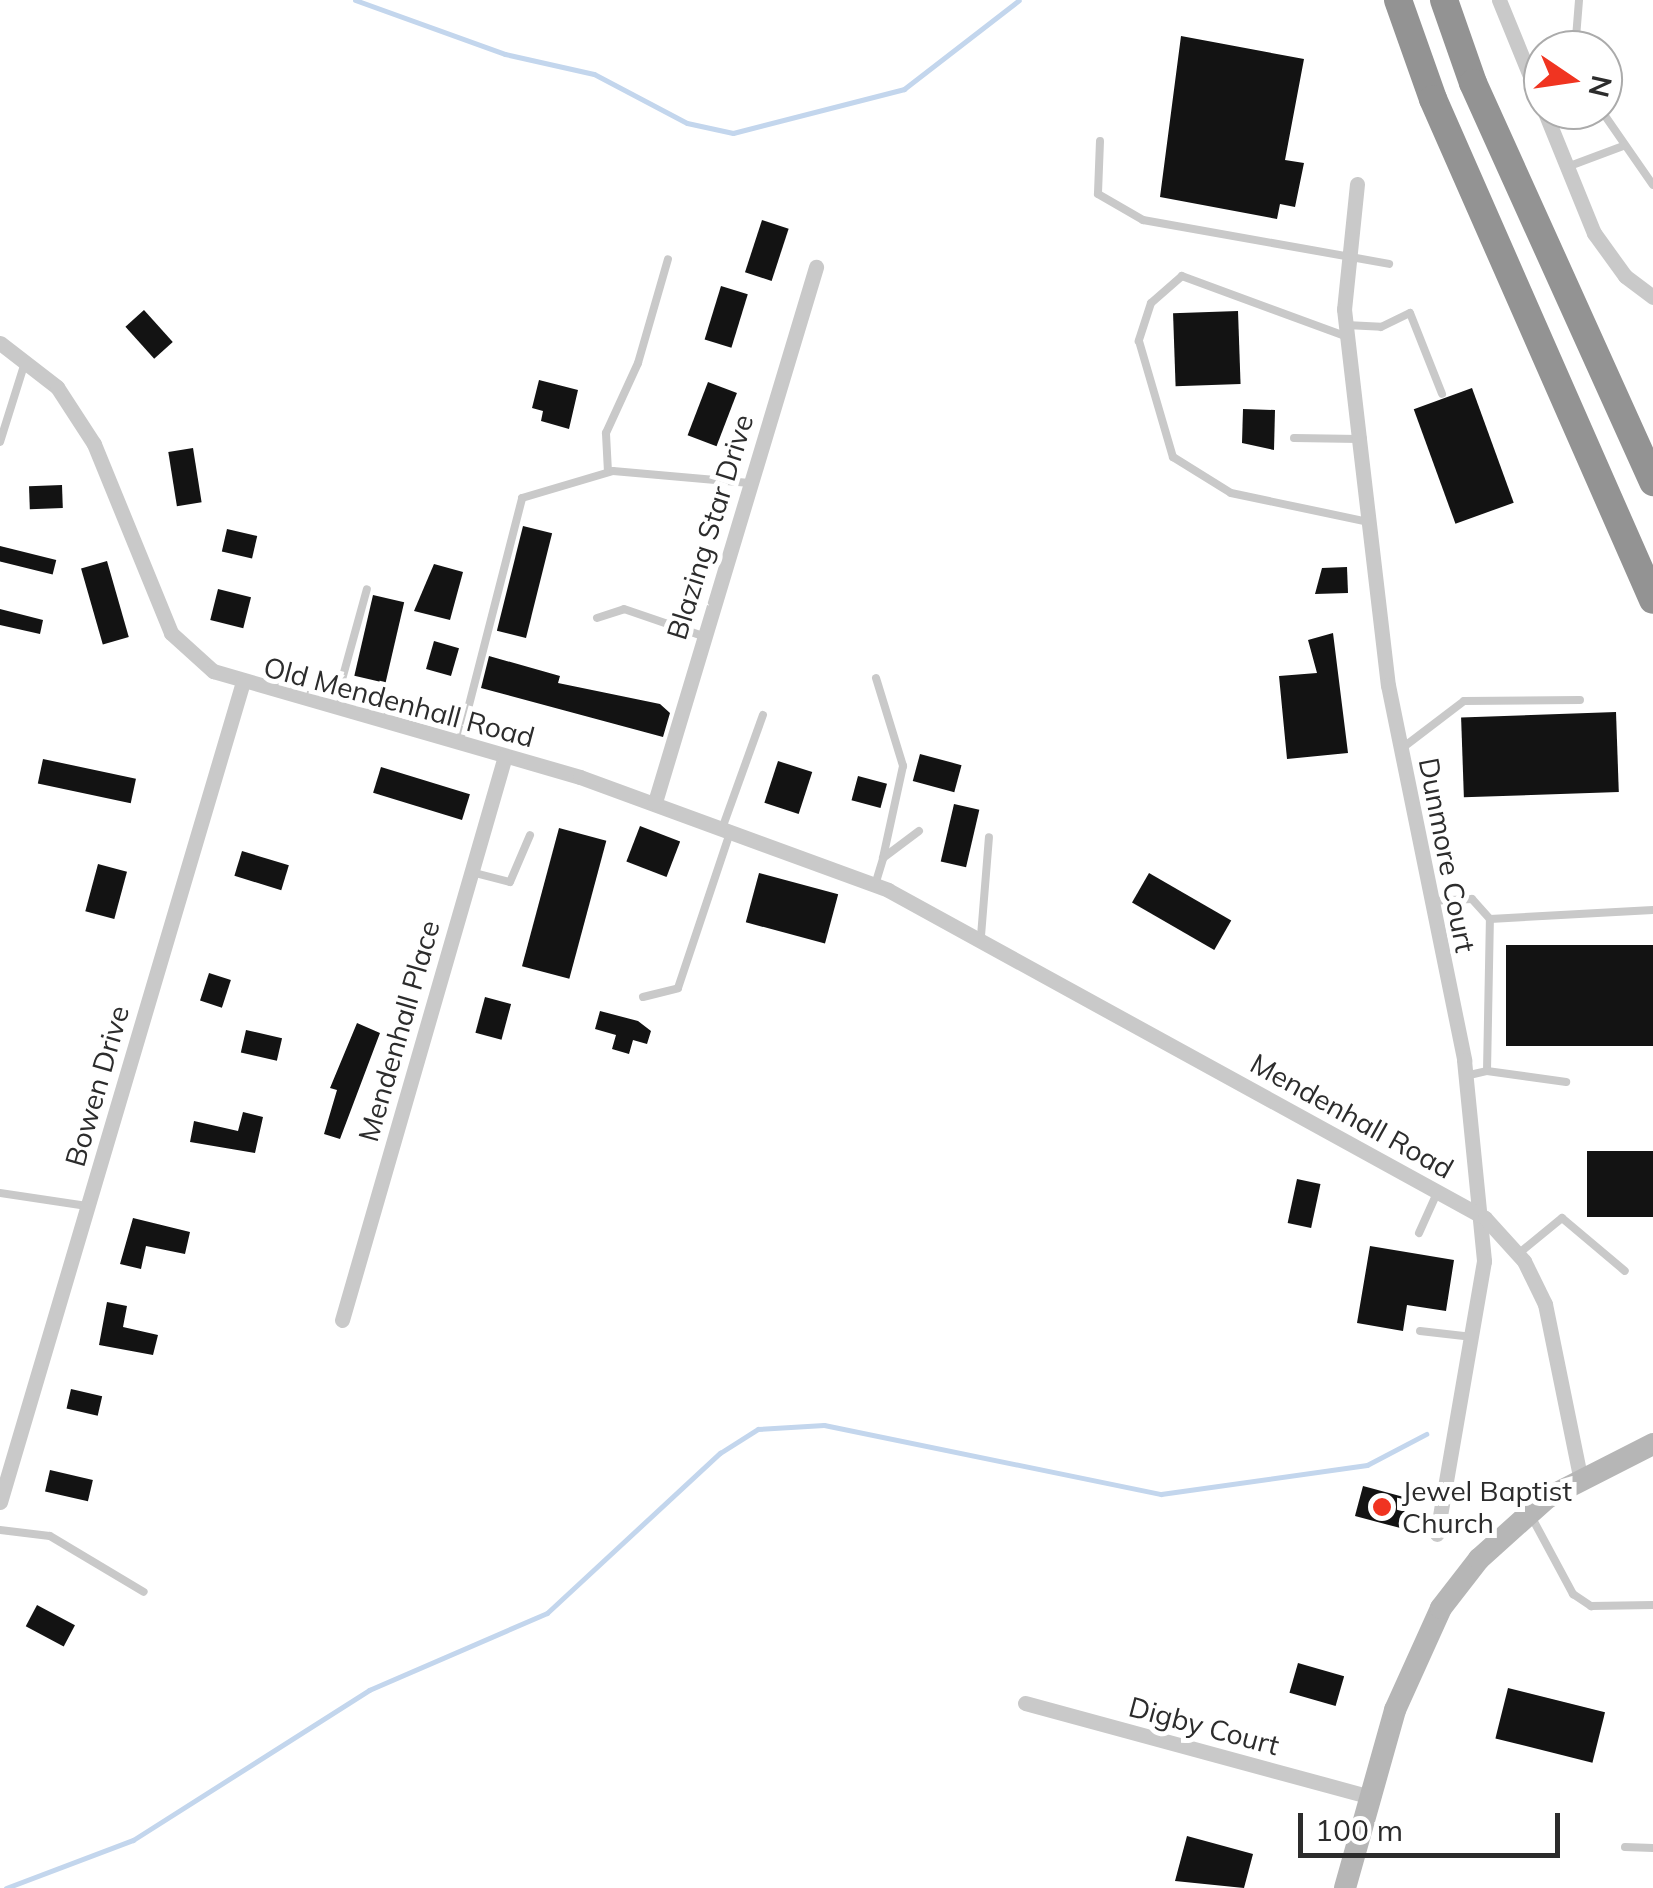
<!DOCTYPE html>
<style>
body{margin:0}
#map{position:relative;width:1653px;height:1888px;overflow:hidden;background:#fff;font-family:Mulish,sans-serif}
div>[style]{position:absolute}
[style*='--x']{left:calc(var(--x)*1px);top:calc(var(--y)*1px);width:calc(var(--w)*1px);rotate:calc(var(--a)*1deg)}
.stream>*{height:5px;margin:-2.5px;padding:0 2.5px;transform-origin:2.5px;border-radius:2.5px;background:#c3d6ed}
.building>*{inset:0;background:#131313;transform-origin:0 0}
.lane>*{height:8px;margin:-4px;padding:0 4px;transform-origin:4px;border-radius:4px;background:#c9c9c9}
.street>*{height:15px;margin:-7.5px;padding:0 7.5px;transform-origin:7.5px;border-radius:7.5px;background:#c9c9c9}
.secondary>*{height:22px;margin:-11px;padding:0 11px;transform-origin:11px;border-radius:11px;background:#b6b6b6}
.highway>*{height:28px;margin:-14px;padding:0 14px;transform-origin:14px;border-radius:14px;background:#939393}
.dots>*{width:28px;height:28px;translate:-50% -50%;box-sizing:border-box;border:5px solid #fff;border-radius:50%}
span{translate:-50% -50%;white-space:nowrap;text-align:center;line-height:1.15;-webkit-text-stroke:10px #fff;paint-order:stroke}
.street-label{font-size:28px;color:#2c2c2c}
.poi-label{font-size:28px;color:#2c2c2c}
.left{translate:0 -50%;text-align:left}
.north{position:absolute;left:1523px;top:30px;width:100px;height:100px;box-sizing:border-box;background:#fff;border:2px solid #ababab;border-radius:50%;rotate:103deg;font-size:28px;font-weight:700;line-height:40px;text-align:center;color:#2c2c2c}
.north::after{content:'';display:block;margin:auto;width:35px;height:45px;background:#f03421;clip-path:polygon(50% 0,100% 100%,50% 72%,0 100%)}
.scale{position:absolute;left:1298px;top:1813px;width:262px;height:45px;box-sizing:border-box;border:5px solid #2c2c2c;border-top:0;padding-left:12px;font-size:30px;line-height:35px;white-space:nowrap;color:#2c2c2c;-webkit-text-stroke:8px #fff;paint-order:stroke}
</style>
<div id="map">
<div class="stream">
<div style="--x:355;--y:0;--w:159;--a:19.8"></div>
<div style="--x:505;--y:54;--w:91;--a:12.7"></div>
<div style="--x:594;--y:74;--w:105;--a:27.8"></div>
<div style="--x:687;--y:123;--w:47;--a:12.3"></div>
<div style="--x:733;--y:133;--w:177;--a:-14.4"></div>
<div style="--x:904;--y:89;--w:145;--a:-37.7"></div>
<div style="--x:6;--y:1888;--w:136;--a:-20.7"></div>
<div style="--x:133;--y:1840;--w:280;--a:-32.4"></div>
<div style="--x:369;--y:1690;--w:194;--a:-23.4"></div>
<div style="--x:547;--y:1613;--w:236;--a:-42.8"></div>
<div style="--x:720;--y:1453;--w:45;--a:-32.3"></div>
<div style="--x:758;--y:1429;--w:66;--a:-3.5"></div>
<div style="--x:824;--y:1425;--w:344;--a:11.6"></div>
<div style="--x:1161;--y:1494;--w:208;--a:-8"></div>
<div style="--x:1367;--y:1465;--w:67;--a:-27.7"></div>
</div>
<div class="building">
<div style="clip-path:polygon(1181px 36px,1304px 59px,1285px 160px,1304px 163px,1295px 207px,1280px 204px,1277px 219px,1160px 197px)"></div>
<div style="left:762px;top:220px;width:28px;height:55px;rotate:18deg"></div>
<div style="left:721px;top:286px;width:28px;height:56px;rotate:17deg"></div>
<div style="left:144px;top:310px;width:43px;height:25px;rotate:48deg"></div>
<div style="left:1238px;top:311px;width:73px;height:65px;rotate:88deg"></div>
<div style="clip-path:polygon(539px 380px,578px 390px,569px 429px,541px 421px,543px 411px,532px 408px)"></div>
<div style="left:708px;top:382px;width:31px;height:57px;rotate:21deg"></div>
<div style="left:1472px;top:388px;width:122px;height:62px;rotate:70deg"></div>
<div style="clip-path:polygon(1243px 409px,1275px 410px,1274px 450px,1242px 443px)"></div>
<div style="left:193px;top:448px;width:55px;height:25px;rotate:81deg"></div>
<div style="left:62px;top:485px;width:23px;height:33px;rotate:88deg"></div>
<div style="left:523px;top:526px;width:30px;height:108px;rotate:14deg"></div>
<div style="left:227px;top:529px;width:31px;height:23px;rotate:13deg"></div>
<div style="left:0;top:546px;width:58px;height:15px;rotate:14deg"></div>
<div style="left:107px;top:561px;width:79px;height:27px;rotate:74deg"></div>
<div style="clip-path:polygon(434px 564px,463px 572px,450px 620px,414px 611px)"></div>
<div style="clip-path:polygon(1347px 567px,1348px 593px,1315px 594px,1322px 568px)"></div>
<div style="left:218px;top:589px;width:34px;height:32px;rotate:14deg"></div>
<div style="left:373px;top:595px;width:32px;height:83px;rotate:13deg"></div>
<div style="clip-path:polygon(0 609px,43px 620px,40px 634px,0 625px)"></div>
<div style="clip-path:polygon(1333px 633px,1348px 753px,1287px 759px,1279px 676px,1317px 673px,1308px 640px)"></div>
<div style="left:434px;top:641px;width:26px;height:29px;rotate:16deg"></div>
<div style="clip-path:polygon(489px 656px,560px 676px,558px 683px,660px 704px,670px 713px,663px 737px,481px 688px)"></div>
<div style="left:1616px;top:712px;width:80px;height:155px;rotate:88deg"></div>
<div style="left:920px;top:754px;width:43px;height:28px;rotate:15deg"></div>
<div style="left:43px;top:759px;width:95px;height:25px;rotate:12deg"></div>
<div style="left:778px;top:761px;width:36px;height:44px;rotate:18deg"></div>
<div style="left:381px;top:767px;width:93px;height:27px;rotate:17deg"></div>
<div style="left:858px;top:776px;width:30px;height:25px;rotate:15deg"></div>
<div style="left:954px;top:804px;width:26px;height:59px;rotate:13deg"></div>
<div style="left:640px;top:826px;width:43px;height:38px;rotate:21deg"></div>
<div style="left:559px;top:828px;width:49px;height:143px;rotate:15deg"></div>
<div style="left:242px;top:851px;width:49px;height:26px;rotate:17deg"></div>
<div style="left:98px;top:864px;width:30px;height:49px;rotate:15deg"></div>
<div style="left:759px;top:873px;width:82px;height:51px;rotate:15deg"></div>
<div style="left:1149px;top:873px;width:95px;height:34px;rotate:30deg"></div>
<div style="left:1506px;top:945px;width:147px;height:101px"></div>
<div style="left:209px;top:973px;width:23px;height:29px;rotate:18deg"></div>
<div style="left:485px;top:997px;width:27px;height:37px;rotate:15deg"></div>
<div style="clip-path:polygon(600px 1011px,638px 1021px,651px 1031px,647px 1044px,633px 1040px,629px 1054px,612px 1049px,616px 1035px,595px 1029px)"></div>
<div style="clip-path:polygon(357px 1023px,380px 1033px,340px 1139px,324px 1134px,337px 1090px,330px 1088px)"></div>
<div style="left:246px;top:1030px;width:37px;height:23px;rotate:13deg"></div>
<div style="clip-path:polygon(243px 1112px,263px 1117px,255px 1153px,190px 1142px,194px 1121px,238px 1131px)"></div>
<div style="left:1587px;top:1151px;width:66px;height:66px"></div>
<div style="left:1297px;top:1179px;width:24px;height:45px;rotate:12deg"></div>
<div style="clip-path:polygon(133px 1218px,190px 1232px,185px 1254px,146px 1246px,141px 1269px,120px 1264px)"></div>
<div style="clip-path:polygon(1370px 1246px,1454px 1260px,1446px 1311px,1407px 1305px,1403px 1331px,1357px 1323px)"></div>
<div style="clip-path:polygon(107px 1302px,127px 1306px,123px 1327px,158px 1335px,153px 1355px,99px 1345px)"></div>
<div style="left:71px;top:1389px;width:32px;height:20px;rotate:13deg"></div>
<div style="left:50px;top:1470px;width:44px;height:22px;rotate:13deg"></div>
<div style="left:1363px;top:1486px;width:47px;height:31px;rotate:15deg"></div>
<div style="left:37px;top:1605px;width:43px;height:24px;rotate:28deg"></div>
<div style="left:1298px;top:1663px;width:48px;height:31px;rotate:16deg"></div>
<div style="left:1508px;top:1688px;width:100px;height:52px;rotate:14deg"></div>
<div style="clip-path:polygon(1187px 1836px,1253px 1854px,1244px 1888px,1175px 1881px)"></div>
</div>
<div class="lane">
<div style="--x:1575;--y:50;--w:50;--a:-85.4"></div>
<div style="--x:1601;--y:110;--w:91;--a:55.3"></div>
<div style="--x:1100;--y:141;--w:53;--a:92.2"></div>
<div style="--x:1098;--y:194;--w:52;--a:30"></div>
<div style="--x:1143;--y:220;--w:250;--a:10.1"></div>
<div style="--x:1567;--y:167;--w:60;--a:-20.6"></div>
<div style="--x:1346;--y:325;--w:35;--a:3"></div>
<div style="--x:1381;--y:327;--w:32;--a:-26"></div>
<div style="--x:1410;--y:313;--w:87;--a:68.4"></div>
<div style="--x:1345;--y:336;--w:174;--a:-159.8"></div>
<div style="--x:1182;--y:276;--w:41;--a:138.9"></div>
<div style="--x:1151;--y:303;--w:40;--a:108"></div>
<div style="--x:1139;--y:341;--w:121;--a:73.7"></div>
<div style="--x:1173;--y:457;--w:68;--a:31.8"></div>
<div style="--x:1231;--y:493;--w:141;--a:11.9"></div>
<div style="--x:1294;--y:438;--w:65;--a:0.9"></div>
<div style="--x:0;--y:442;--w:84;--a:-72.6"></div>
<div style="--x:608;--y:472;--w:39;--a:-93"></div>
<div style="--x:606;--y:433;--w:77;--a:-65.4"></div>
<div style="--x:638;--y:363;--w:108;--a:-73.9"></div>
<div style="--x:597;--y:618;--w:28;--a:-18"></div>
<div style="--x:624;--y:609;--w:83;--a:18.9"></div>
<div style="--x:876;--y:678;--w:92;--a:72.9"></div>
<div style="--x:903;--y:766;--w:94;--a:102.3"></div>
<div style="--x:335;--y:705;--w:120;--a:-74.6"></div>
<div style="--x:459;--y:744;--w:254;--a:-75.6"></div>
<div style="--x:522;--y:498;--w:95;--a:-16.5"></div>
<div style="--x:613;--y:471;--w:137;--a:5"></div>
<div style="--x:1401;--y:749;--w:79;--a:-37.3"></div>
<div style="--x:1464;--y:701;--w:116;--a:-0.5"></div>
<div style="--x:723;--y:826;--w:118;--a:-70.2"></div>
<div style="--x:471;--y:872;--w:40;--a:14.4"></div>
<div style="--x:510;--y:882;--w:51;--a:-66.9"></div>
<div style="--x:875;--y:885;--w:28;--a:-73"></div>
<div style="--x:883;--y:858;--w:45;--a:-36.9"></div>
<div style="--x:1430;--y:901;--w:42;--a:-2.7"></div>
<div style="--x:1472;--y:899;--w:27;--a:48"></div>
<div style="--x:1490;--y:919;--w:163;--a:-3.2"></div>
<div style="--x:981;--y:936;--w:99;--a:-85.4"></div>
<div style="--x:643;--y:997;--w:36;--a:-14"></div>
<div style="--x:678;--y:988;--w:163;--a:-71.5"></div>
<div style="--x:1487;--y:1071;--w:152;--a:-88.9"></div>
<div style="--x:1465;--y:1076;--w:23;--a:-13"></div>
<div style="--x:1487;--y:1071;--w:80;--a:7.9"></div>
<div style="--x:0;--y:1193;--w:88;--a:8.5"></div>
<div style="--x:1419;--y:1233;--w:44;--a:-65.8"></div>
<div style="--x:1518;--y:1254;--w:57;--a:-39.3"></div>
<div style="--x:1562;--y:1218;--w:82;--a:40.1"></div>
<div style="--x:1420;--y:1331;--w:53;--a:6.5"></div>
<div style="--x:1531;--y:1516;--w:89;--a:61.7"></div>
<div style="--x:1573;--y:1594;--w:22;--a:34"></div>
<div style="--x:1591;--y:1606;--w:62;--a:-0.9"></div>
<div style="--x:0;--y:1530;--w:50;--a:6.8"></div>
<div style="--x:50;--y:1536;--w:109;--a:30.8"></div>
<div style="--x:1625;--y:1847;--w:28;--a:2"></div>
</div>
<div class="street">
<div style="--x:1499;--y:0;--w:117;--a:67.8"></div>
<div style="--x:1544;--y:110;--w:133;--a:67.9"></div>
<div style="--x:1594;--y:233;--w:53;--a:54.2"></div>
<div style="--x:1625;--y:276;--w:35;--a:37"></div>
<div style="--x:1357;--y:184;--w:126;--a:95.9"></div>
<div style="--x:1344;--y:309;--w:131;--a:83.4"></div>
<div style="--x:1359;--y:439;--w:248;--a:83.3"></div>
<div style="--x:1388;--y:685;--w:383;--a:78.5"></div>
<div style="--x:1464;--y:1060;--w:202;--a:84.3"></div>
<div style="--x:1484;--y:1261;--w:277;--a:99.8"></div>
<div style="--x:0;--y:343;--w:72;--a:37.7"></div>
<div style="--x:57;--y:387;--w:68;--a:57"></div>
<div style="--x:94;--y:444;--w:204;--a:67.8"></div>
<div style="--x:171;--y:633;--w:57;--a:42.1"></div>
<div style="--x:213;--y:671;--w:382;--a:16.1"></div>
<div style="--x:580;--y:777;--w:328;--a:20.1"></div>
<div style="--x:888;--y:890;--w:681;--a:28.78"></div>
<div style="--x:1485;--y:1218;--w:58;--a:47.8"></div>
<div style="--x:1524;--y:1261;--w:48;--a:64"></div>
<div style="--x:1545;--y:1304;--w:176;--a:78.5"></div>
<div style="--x:655;--y:802;--w:559;--a:-73.25"></div>
<div style="--x:342;--y:1320;--w:587;--a:-73.88"></div>
<div style="--x:0;--y:1502;--w:852;--a:-73.5"></div>
<div style="--x:1025;--y:1703;--w:358;--a:15.2"></div>
</div>
<div class="secondary">
<div style="--x:1345;--y:1888;--w:185;--a:-74.3"></div>
<div style="--x:1395;--y:1710;--w:112;--a:-65.7"></div>
<div style="--x:1441;--y:1608;--w:62;--a:-52.2"></div>
<div style="--x:1479;--y:1559;--w:91;--a:-41.9"></div>
<div style="--x:1547;--y:1498;--w:119;--a:-27"></div>
</div>
<div class="highway">
<div style="--x:1398;--y:0;--w:105;--a:70.5"></div>
<div style="--x:1433;--y:99;--w:547;--a:66.29"></div>
<div style="--x:1444;--y:0;--w:88;--a:70.7"></div>
<div style="--x:1473;--y:83;--w:438;--a:65.7"></div>
</div>
<div class="dots">
<div style="left:1382px;top:1507px;background:#f03421"></div>
</div>
<div class="street-label">
<span style="left:710px;top:527px;rotate:-73deg">Blazing Star Drive</span>
<span style="left:399px;top:702px;rotate:15deg">Old Mendenhall Road</span>
<span style="left:1447px;top:855px;rotate:79deg">Dunmore Court</span>
<span style="left:399px;top:1031px;rotate:-74deg">Mendenhall Place</span>
<span style="left:97px;top:1086px;rotate:-74deg">Bowen Drive</span>
<span style="left:1352px;top:1116px;rotate:29deg">Mendenhall Road</span>
<span style="left:1204px;top:1726px;rotate:15deg">Digby Court</span>
</div>
<div class="poi-label">
<span class="left" style="left:1402px;top:1507px">Jewel Baptist<br>Church</span>
</div>
<div class="north">N</div>
<div class="scale">100 m</div>
</div>
